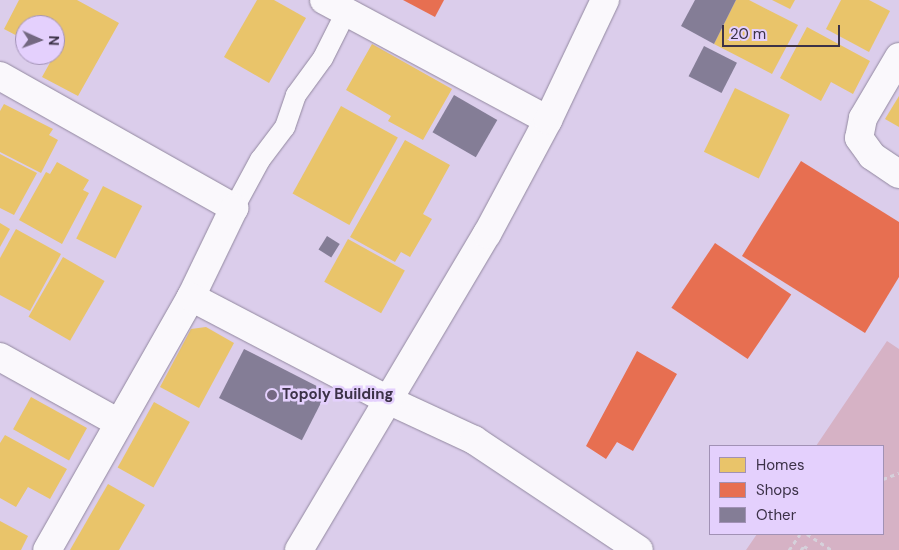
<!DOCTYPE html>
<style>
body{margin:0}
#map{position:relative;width:899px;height:550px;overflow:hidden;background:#dbcdeb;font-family:"DM Sans",sans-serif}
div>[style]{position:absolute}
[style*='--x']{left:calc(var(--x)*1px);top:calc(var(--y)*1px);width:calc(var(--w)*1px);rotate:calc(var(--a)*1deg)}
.green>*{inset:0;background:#d6b2c5}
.homes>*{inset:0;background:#e9c46a;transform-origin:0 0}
.shops>*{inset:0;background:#e76f51;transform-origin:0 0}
.building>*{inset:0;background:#847d96;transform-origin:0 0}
.path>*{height:3px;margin-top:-1.5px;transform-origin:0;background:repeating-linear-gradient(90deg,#d6d1db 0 4px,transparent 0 8px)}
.roads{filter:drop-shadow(0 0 1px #92889f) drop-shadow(0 0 1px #92889f)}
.lane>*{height:20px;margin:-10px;padding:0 10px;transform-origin:10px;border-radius:10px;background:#faf8fc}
.street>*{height:28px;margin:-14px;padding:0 14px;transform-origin:14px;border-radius:14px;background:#faf8fc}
.secondary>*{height:28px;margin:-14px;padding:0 14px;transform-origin:14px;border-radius:14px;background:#faf8fc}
.dots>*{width:14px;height:14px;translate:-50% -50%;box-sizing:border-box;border:2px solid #e4d0fd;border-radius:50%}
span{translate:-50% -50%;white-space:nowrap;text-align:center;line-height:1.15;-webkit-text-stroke:5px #e4d0fd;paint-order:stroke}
.poi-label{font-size:15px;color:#3c3248;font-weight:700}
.left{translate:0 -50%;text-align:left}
.legend{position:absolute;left:709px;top:445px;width:175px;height:90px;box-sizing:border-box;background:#e4d0fd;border:1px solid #a191b5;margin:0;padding:6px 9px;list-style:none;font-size:15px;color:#3c3248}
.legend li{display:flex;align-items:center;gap:10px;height:25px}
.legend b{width:25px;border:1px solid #a191b5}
.north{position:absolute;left:15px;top:15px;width:50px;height:50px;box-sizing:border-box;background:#e4d0fd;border:1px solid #a191b5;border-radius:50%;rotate:92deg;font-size:14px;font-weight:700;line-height:20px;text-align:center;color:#3c3248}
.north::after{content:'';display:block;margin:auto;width:18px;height:22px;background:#746881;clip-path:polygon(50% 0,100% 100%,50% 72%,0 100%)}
.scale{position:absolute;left:722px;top:25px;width:118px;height:22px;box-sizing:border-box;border:2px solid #3c3248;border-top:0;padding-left:6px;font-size:15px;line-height:18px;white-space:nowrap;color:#3c3248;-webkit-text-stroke:4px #e4d0fd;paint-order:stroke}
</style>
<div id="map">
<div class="green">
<div style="clip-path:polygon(887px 341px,899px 349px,899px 550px,746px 550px,757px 534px,883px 534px,883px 446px,816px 446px)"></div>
</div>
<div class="homes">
<div style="clip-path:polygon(19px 0,77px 0,119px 23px,78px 96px,42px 77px,57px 50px,55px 25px,25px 25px,25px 40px,4px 29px)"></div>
<div style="clip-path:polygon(257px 0,274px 0,306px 18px,269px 83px,224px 57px)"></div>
<div style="clip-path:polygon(736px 0,749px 0,798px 25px,772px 74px,714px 44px)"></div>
<div style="clip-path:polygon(772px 0,795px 0,790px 9px)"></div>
<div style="clip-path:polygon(841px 0,869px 0,890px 11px,869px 52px,826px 29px)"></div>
<div style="clip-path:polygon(807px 27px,870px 61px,853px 94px,831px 82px,821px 101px,780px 78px)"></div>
<div style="clip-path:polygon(372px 44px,452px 89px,423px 140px,388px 121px,391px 116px,346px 90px)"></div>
<div style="left:735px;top:88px;width:61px;height:71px;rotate:26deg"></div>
<div style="clip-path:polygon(899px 96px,899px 127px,885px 119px)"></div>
<div style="clip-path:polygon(4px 104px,53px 129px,49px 135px,58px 140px,41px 173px,0 152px,0 111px)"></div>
<div style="left:341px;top:106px;width:65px;height:100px;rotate:29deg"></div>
<div style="clip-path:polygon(405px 140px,450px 165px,423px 214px,432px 219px,410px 257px,401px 252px,395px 262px,350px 237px)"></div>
<div style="clip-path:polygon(0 154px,37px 173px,14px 215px,0 208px)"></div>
<div style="clip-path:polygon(57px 162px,89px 180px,83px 190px,89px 193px,62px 244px,19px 220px,46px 172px,50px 174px)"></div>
<div style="left:103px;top:186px;width:44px;height:59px;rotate:27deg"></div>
<div style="clip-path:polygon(0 223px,10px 229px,0 247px)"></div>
<div style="clip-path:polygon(16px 229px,61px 254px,30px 311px,0 295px,0 258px)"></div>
<div style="left:348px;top:239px;width:65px;height:49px;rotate:29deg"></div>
<div style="left:63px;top:257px;width:48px;height:69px;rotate:30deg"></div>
<div style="clip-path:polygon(206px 327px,234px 343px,199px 408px,160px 387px,191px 329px)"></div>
<div style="left:31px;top:397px;width:64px;height:37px;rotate:29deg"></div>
<div style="left:154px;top:402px;width:41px;height:75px;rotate:29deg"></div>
<div style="clip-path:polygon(5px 435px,67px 469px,50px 499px,28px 487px,16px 507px,0 498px,0 443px)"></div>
<div style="clip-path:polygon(108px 484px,145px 505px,119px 550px,70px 550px)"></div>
<div style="clip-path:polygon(0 521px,28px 536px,21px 550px,0 550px)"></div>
</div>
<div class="shops">
<div style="clip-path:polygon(403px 0,444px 0,435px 17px)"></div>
<div style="clip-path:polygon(801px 161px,899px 222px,899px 277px,865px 333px,742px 256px)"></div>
<div style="left:715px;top:243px;width:92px;height:78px;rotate:34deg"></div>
<div style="clip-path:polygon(637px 351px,677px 374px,633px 451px,617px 442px,606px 459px,586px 446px)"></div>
</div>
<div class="building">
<div style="clip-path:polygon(695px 0,736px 0,714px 44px,681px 26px)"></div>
<div style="left:704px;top:46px;width:37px;height:34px;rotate:27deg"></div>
<div style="left:454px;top:95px;width:50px;height:43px;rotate:30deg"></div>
<div style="left:327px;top:236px;width:15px;height:16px;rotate:32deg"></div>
<div style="left:244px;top:349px;width:93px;height:55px;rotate:27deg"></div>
</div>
<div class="path">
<div style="--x:883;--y:479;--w:17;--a:-21"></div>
<div style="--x:807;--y:534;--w:30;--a:33"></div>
<div style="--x:789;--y:550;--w:19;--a:-55"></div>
<div style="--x:801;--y:550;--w:5;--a:-53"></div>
<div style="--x:804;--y:546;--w:8;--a:30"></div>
</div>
<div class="roads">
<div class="lane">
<div style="--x:234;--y:208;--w:55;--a:-61.6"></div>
<div style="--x:260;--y:160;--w:41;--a:-52.9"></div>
<div style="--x:285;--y:127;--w:34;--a:-71"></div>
<div style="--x:296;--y:95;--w:46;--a:-53.9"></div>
<div style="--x:323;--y:58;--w:51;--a:-63.4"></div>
</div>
<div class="street">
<div style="--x:324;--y:0;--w:254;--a:28.2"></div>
<div style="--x:899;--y:57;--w:71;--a:120.5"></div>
<div style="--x:863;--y:118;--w:20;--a:101"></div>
<div style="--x:859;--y:138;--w:22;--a:54"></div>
<div style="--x:872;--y:156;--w:32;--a:34"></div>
<div style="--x:0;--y:76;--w:269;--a:29.4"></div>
<div style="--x:234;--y:208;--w:99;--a:115.8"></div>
<div style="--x:191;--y:297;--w:291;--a:119.6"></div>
<div style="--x:191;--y:297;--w:225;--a:27.6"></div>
<div style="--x:0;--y:357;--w:136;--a:29"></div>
</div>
<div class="secondary">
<div style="--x:390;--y:401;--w:93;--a:24.9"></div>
<div style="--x:474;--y:440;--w:198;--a:33.7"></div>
<div style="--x:299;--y:550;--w:368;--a:-59.3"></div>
<div style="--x:487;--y:234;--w:129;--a:-61.8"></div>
<div style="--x:548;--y:120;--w:133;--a:-64.6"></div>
</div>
</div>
<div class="dots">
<div style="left:272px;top:395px;background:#746881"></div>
</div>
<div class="poi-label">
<span class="left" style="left:282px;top:395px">Topoly Building</span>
</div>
<ul class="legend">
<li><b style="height:14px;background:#e9c46a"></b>Homes</li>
<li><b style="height:14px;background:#e76f51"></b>Shops</li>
<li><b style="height:14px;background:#847d96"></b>Other</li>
</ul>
<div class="north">N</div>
<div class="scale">20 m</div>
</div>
